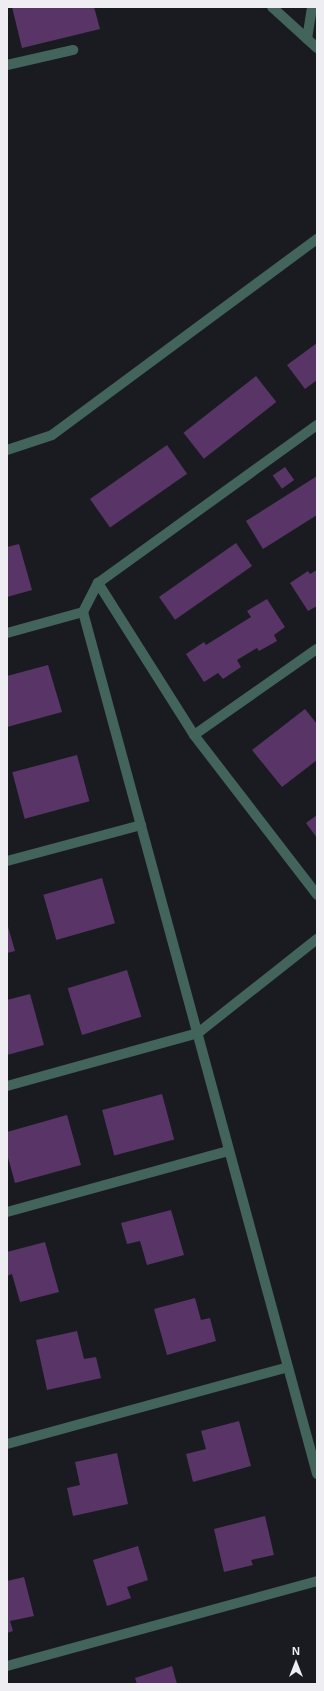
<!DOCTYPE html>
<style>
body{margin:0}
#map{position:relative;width:324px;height:1691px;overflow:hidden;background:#1a1b20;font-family:Helvetica,sans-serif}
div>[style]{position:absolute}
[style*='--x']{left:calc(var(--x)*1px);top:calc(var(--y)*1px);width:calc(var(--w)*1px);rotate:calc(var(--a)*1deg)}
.building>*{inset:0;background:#593467;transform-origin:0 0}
.service>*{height:10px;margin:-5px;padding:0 5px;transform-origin:5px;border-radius:5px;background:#42645b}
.minor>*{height:10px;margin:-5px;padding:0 5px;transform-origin:5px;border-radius:5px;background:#42645b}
span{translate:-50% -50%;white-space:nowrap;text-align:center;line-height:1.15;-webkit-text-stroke:4px #1a1b20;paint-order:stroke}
.frame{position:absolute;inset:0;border:8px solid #eeeef2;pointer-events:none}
.north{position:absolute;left:276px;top:1643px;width:40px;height:40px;-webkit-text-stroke:3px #1a1b20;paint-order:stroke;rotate:0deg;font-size:11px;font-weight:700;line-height:16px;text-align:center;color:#eeeef2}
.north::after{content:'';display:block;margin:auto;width:14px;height:18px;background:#eeeef2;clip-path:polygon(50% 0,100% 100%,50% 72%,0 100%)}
</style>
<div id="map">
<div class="building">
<div style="clip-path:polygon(12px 7px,94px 7px,100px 29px,22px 48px)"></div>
<div style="clip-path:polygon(317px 343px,317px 380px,305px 389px,287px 365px)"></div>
<div style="left:256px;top:376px;width:33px;height:92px;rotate:52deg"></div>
<div style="left:167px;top:445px;width:35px;height:94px;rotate:55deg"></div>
<div style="left:285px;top:467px;width:16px;height:15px;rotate:55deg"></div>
<div style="clip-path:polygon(317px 476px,317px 515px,263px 549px,246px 521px)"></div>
<div style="left:236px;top:543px;width:28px;height:94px;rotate:55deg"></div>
<div style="clip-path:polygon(19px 544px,32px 590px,7px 597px,7px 547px)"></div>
<div style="clip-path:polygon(317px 570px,317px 606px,308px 611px,290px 583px,308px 571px,310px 574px)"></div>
<div style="clip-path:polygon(267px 599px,285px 627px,274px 635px,277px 641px,259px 651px,257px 648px,237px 660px,241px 667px,223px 679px,218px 673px,204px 682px,186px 654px,204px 642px,206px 645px,251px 617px,247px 611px)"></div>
<div style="clip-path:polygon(48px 665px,62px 712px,7px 727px,7px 676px)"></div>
<div style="clip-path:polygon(305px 709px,317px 724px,317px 760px,282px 787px,252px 750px)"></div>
<div style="left:77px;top:755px;width:48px;height:67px;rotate:75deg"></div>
<div style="clip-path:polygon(317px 815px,317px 838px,306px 823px)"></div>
<div style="left:102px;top:878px;width:47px;height:61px;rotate:74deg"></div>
<div style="clip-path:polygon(7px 923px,15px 951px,7px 953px)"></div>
<div style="left:127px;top:970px;width:49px;height:62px;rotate:73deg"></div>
<div style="clip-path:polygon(30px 994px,44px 1045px,7px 1055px,7px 1000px)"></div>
<div style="left:162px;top:1094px;width:47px;height:62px;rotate:75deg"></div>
<div style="clip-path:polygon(67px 1115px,81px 1165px,15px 1183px,7px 1154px,7px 1132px)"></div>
<div style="clip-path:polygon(171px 1210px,184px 1255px,147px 1265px,140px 1241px,127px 1244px,121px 1223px)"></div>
<div style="clip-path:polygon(45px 1242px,59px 1292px,20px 1302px,12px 1274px,7px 1276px,7px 1252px)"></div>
<div style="clip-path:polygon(195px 1298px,201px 1320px,210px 1318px,216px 1341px,167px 1355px,154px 1309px)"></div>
<div style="clip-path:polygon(77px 1331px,84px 1359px,96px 1357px,101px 1378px,47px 1390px,36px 1340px)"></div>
<div style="clip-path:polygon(239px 1421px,251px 1466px,193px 1482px,186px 1454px,206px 1449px,201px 1431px)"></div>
<div style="clip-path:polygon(117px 1453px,128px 1504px,73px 1516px,67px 1488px,80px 1485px,75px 1462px)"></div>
<div style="clip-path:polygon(265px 1516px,274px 1555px,251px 1560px,253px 1565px,224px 1572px,214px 1529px)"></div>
<div style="clip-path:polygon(138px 1546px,148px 1580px,127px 1587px,131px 1598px,107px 1606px,93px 1560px)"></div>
<div style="clip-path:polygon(24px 1577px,34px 1616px,10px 1621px,13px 1631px,7px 1633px,7px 1581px)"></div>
<div style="clip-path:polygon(172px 1666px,177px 1684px,137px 1684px,135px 1678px)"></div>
</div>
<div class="service">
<div style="--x:317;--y:425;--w:270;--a:144.2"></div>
<div style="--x:98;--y:583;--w:180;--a:57.7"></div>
<div style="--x:194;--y:735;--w:202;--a:52.4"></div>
<div style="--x:83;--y:612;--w:33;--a:-63"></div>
<div style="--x:7;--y:633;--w:79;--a:-15.4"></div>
<div style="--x:83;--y:612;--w:893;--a:74.81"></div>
<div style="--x:194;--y:735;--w:150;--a:-35"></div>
<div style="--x:7;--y:861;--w:139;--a:-15"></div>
<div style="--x:7;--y:1086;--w:198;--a:-15.5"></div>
<div style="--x:198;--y:1033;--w:152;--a:-38.3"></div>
<div style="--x:7;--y:1212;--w:230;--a:-15.4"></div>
<div style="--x:7;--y:1444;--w:291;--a:-15.3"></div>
<div style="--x:7;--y:1666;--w:321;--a:-15.3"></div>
</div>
<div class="minor">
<div style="--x:272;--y:7;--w:61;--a:42.3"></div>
<div style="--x:307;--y:39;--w:32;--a:-81"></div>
<div style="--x:7;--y:65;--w:68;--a:-12.8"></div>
<div style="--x:7;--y:450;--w:47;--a:-18.4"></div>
<div style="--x:52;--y:435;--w:330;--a:-36.5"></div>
</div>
<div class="frame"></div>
<div class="north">N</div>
</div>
